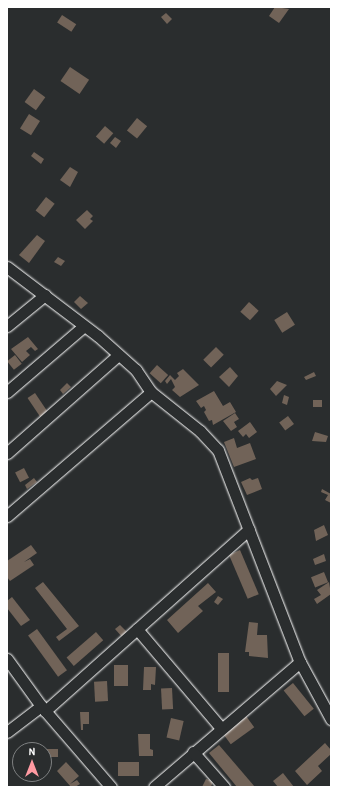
<!DOCTYPE html>
<style>
body{margin:0}
#map{position:relative;width:338px;height:794px;overflow:hidden;background:#2a2d2e;font-family:"Patrick Hand",sans-serif}
div>[style]{position:absolute}
[style*='--x']{left:calc(var(--x)*1px);top:calc(var(--y)*1px);width:calc(var(--w)*1px);rotate:calc(var(--a)*1deg)}
.building>*{inset:0;background:#716358;transform-origin:0 0}
.roads{filter:drop-shadow(0 0 1px #fff) drop-shadow(0 0 1px #fff)}
.minor>*{height:11px;margin:-5.5px;padding:0 5.5px;transform-origin:5.5px;border-radius:5.5px;background:#2a2d2e}
span{translate:-50% -50%;white-space:nowrap;text-align:center;line-height:1.15;-webkit-text-stroke:3.5px #2a2d2e;paint-order:stroke}
.frame{position:absolute;inset:0;border:8px solid #fff;pointer-events:none}
.north{position:absolute;left:12px;top:742px;width:40px;height:40px;box-sizing:border-box;background:#2a2d2e;border:1px solid #7f8182;border-radius:50%;rotate:0deg;font-size:11px;font-weight:700;line-height:16px;text-align:center;color:#fff}
.north::after{content:'';display:block;margin:auto;width:14px;height:18px;background:#ff9aa2;clip-path:polygon(50% 0,100% 100%,50% 72%,0 100%)}
</style>
<div id="map">
<div class="building">
<div style="clip-path:polygon(275px 7px,289px 9px,279px 23px,269px 16px)"></div>
<div style="clip-path:polygon(166px 13px,172px 19px,167px 24px,161px 17px)"></div>
<div style="left:62px;top:15px;width:17px;height:9px;rotate:33deg"></div>
<div style="left:70px;top:67px;width:23px;height:17px;rotate:34deg"></div>
<div style="left:34px;top:89px;width:14px;height:16px;rotate:36deg"></div>
<div style="left:29px;top:114px;width:13px;height:17px;rotate:32deg"></div>
<div style="left:137px;top:118px;width:13px;height:16px;rotate:39deg"></div>
<div style="left:105px;top:126px;width:11px;height:14px;rotate:41deg"></div>
<div style="clip-path:polygon(115px 137px,121px 141px,116px 148px,110px 143px)"></div>
<div style="clip-path:polygon(34px 152px,44px 159px,41px 164px,31px 156px)"></div>
<div style="clip-path:polygon(70px 167px,78px 172px,70px 187px,60px 180px)"></div>
<div style="left:46px;top:197px;width:11px;height:17px;rotate:38deg"></div>
<div style="clip-path:polygon(87px 210px,93px 216px,90px 219px,93px 221px,85px 229px,76px 220px)"></div>
<div style="clip-path:polygon(37px 235px,45px 241px,29px 263px,19px 255px)"></div>
<div style="clip-path:polygon(58px 257px,65px 261px,61px 266px,54px 262px)"></div>
<div style="clip-path:polygon(80px 296px,88px 303px,81px 309px,74px 302px)"></div>
<div style="left:249px;top:302px;width:13px;height:13px;rotate:42deg"></div>
<div style="left:287px;top:312px;width:15px;height:15px;rotate:58deg"></div>
<div style="clip-path:polygon(28px 337px,38px 349px,35px 351px,31px 347px,26px 351px,30px 355px,22px 362px,11px 349px)"></div>
<div style="left:216px;top:347px;width:11px;height:18px;rotate:45deg"></div>
<div style="left:15px;top:355px;width:11px;height:10px;rotate:52deg"></div>
<div style="left:157px;top:365px;width:15px;height:11px;rotate:42deg"></div>
<div style="clip-path:polygon(230px 367px,238px 376px,229px 387px,219px 377px)"></div>
<div style="clip-path:polygon(183px 369px,199px 385px,180px 397px,172px 390px,175px 387px,171px 379px,167px 384px,165px 381px,170px 375px,175px 380px,179px 376px,177px 373px)"></div>
<div style="clip-path:polygon(314px 372px,316px 376px,306px 380px,304px 377px)"></div>
<div style="clip-path:polygon(277px 381px,287px 385px,276px 396px,270px 389px)"></div>
<div style="clip-path:polygon(67px 383px,71px 387px,63px 394px,60px 390px)"></div>
<div style="clip-path:polygon(214px 391px,223px 406px,230px 402px,236px 412px,213px 425px,212px 420px,209px 421px,204px 412px,206px 410px,204px 406px,201px 408px,196px 401px)"></div>
<div style="left:35px;top:393px;width:25px;height:9px;rotate:56deg"></div>
<div style="clip-path:polygon(284px 395px,289px 397px,287px 405px,282px 403px)"></div>
<div style="left:313px;top:400px;width:9px;height:7px"></div>
<div style="clip-path:polygon(235px 413px,239px 419px,234px 422px,237px 427px,231px 431px,223px 421px)"></div>
<div style="left:288px;top:416px;width:10px;height:11px;rotate:53deg"></div>
<div style="clip-path:polygon(250px 422px,257px 432px,249px 438px,246px 434px,243px 437px,238px 431px)"></div>
<div style="clip-path:polygon(315px 432px,328px 436px,326px 442px,312px 441px)"></div>
<div style="clip-path:polygon(234px 438px,237px 448px,250px 443px,256px 459px,234px 467px,224px 442px)"></div>
<div style="left:24px;top:468px;width:11px;height:10px;rotate:63deg"></div>
<div style="clip-path:polygon(34px 478px,37px 482px,27px 489px,25px 485px)"></div>
<div style="clip-path:polygon(250px 478px,252px 480px,258px 478px,262px 489px,247px 495px,241px 482px)"></div>
<div style="clip-path:polygon(322px 489px,331px 494px,331px 503px,325px 500px,328px 495px,321px 492px)"></div>
<div style="clip-path:polygon(324px 525px,328px 535px,316px 541px,314px 530px)"></div>
<div style="clip-path:polygon(31px 545px,37px 553px,24px 562px,30px 559px,34px 565px,10px 581px,7px 577px,7px 561px)"></div>
<div style="left:240px;top:550px;width:48px;height:12px;rotate:67deg"></div>
<div style="clip-path:polygon(324px 554px,326px 561px,315px 565px,313px 559px)"></div>
<div style="left:324px;top:572px;width:11px;height:14px;rotate:68deg"></div>
<div style="clip-path:polygon(43px 582px,79px 626px,59px 641px,56px 637px,67px 629px,35px 588px)"></div>
<div style="clip-path:polygon(329px 582px,331px 594px,317px 604px,314px 599px,321px 595px,317px 590px)"></div>
<div style="clip-path:polygon(208px 583px,216px 592px,198px 606px,203px 611px,178px 633px,167px 620px)"></div>
<div style="clip-path:polygon(218px 596px,223px 599px,218px 605px,214px 602px)"></div>
<div style="clip-path:polygon(12px 597px,30px 620px,21px 626px,7px 608px,7px 601px)"></div>
<div style="clip-path:polygon(249px 622px,258px 623px,257px 635px,267px 635px,268px 658px,249px 656px,249px 652px,245px 652px)"></div>
<div style="clip-path:polygon(120px 625px,128px 633px,123px 638px,115px 629px)"></div>
<div style="left:37px;top:629px;width:51px;height:11px;rotate:54deg"></div>
<div style="left:96px;top:632px;width:11px;height:39px;rotate:49deg"></div>
<div style="left:218px;top:653px;width:11px;height:39px"></div>
<div style="left:114px;top:665px;width:14px;height:21px"></div>
<div style="clip-path:polygon(144px 667px,156px 667px,155px 685px,151px 684px,151px 690px,143px 690px)"></div>
<div style="left:107px;top:681px;width:20px;height:13px;rotate:87deg"></div>
<div style="left:293px;top:683px;width:33px;height:12px;rotate:51deg"></div>
<div style="left:172px;top:688px;width:21px;height:11px;rotate:87deg"></div>
<div style="clip-path:polygon(80px 712px,89px 712px,89px 724px,83px 724px,83px 730px,81px 730px)"></div>
<div style="left:246px;top:716px;width:14px;height:29px;rotate:54deg"></div>
<div style="left:171px;top:718px;width:13px;height:20px;rotate:13deg"></div>
<div style="clip-path:polygon(138px 734px,150px 734px,150px 749px,153px 750px,153px 756px,139px 756px)"></div>
<div style="clip-path:polygon(325px 743px,331px 750px,331px 754px,318px 766px,322px 771px,307px 785px,295px 771px)"></div>
<div style="clip-path:polygon(219px 745px,255px 787px,237px 787px,209px 753px)"></div>
<div style="left:58px;top:749px;width:8px;height:14px;rotate:90deg"></div>
<div style="clip-path:polygon(66px 762px,79px 776px,70px 784px,77px 780px,80px 784px,75px 787px,71px 787px,57px 771px)"></div>
<div style="left:118px;top:762px;width:21px;height:14px"></div>
<div style="clip-path:polygon(283px 773px,294px 787px,278px 787px,273px 781px)"></div>
<div style="clip-path:polygon(206px 779px,213px 781px,211px 787px,202px 787px)"></div>
</div>
<div class="roads">
<div class="minor">
<div style="--x:7;--y:267;--w:114;--a:37.2"></div>
<div style="--x:98;--y:336;--w:51;--a:41.8"></div>
<div style="--x:136;--y:370;--w:27;--a:56"></div>
<div style="--x:151;--y:392;--w:63;--a:38.5"></div>
<div style="--x:200;--y:431;--w:26;--a:47"></div>
<div style="--x:218;--y:450;--w:227;--a:68.9"></div>
<div style="--x:300;--y:662;--w:192;--a:139.4"></div>
<div style="--x:7;--y:326;--w:49;--a:-39.2"></div>
<div style="--x:7;--y:392;--w:101;--a:-40.6"></div>
<div style="--x:7;--y:453;--w:147;--a:-41.4"></div>
<div style="--x:7;--y:516;--w:190;--a:-40.7"></div>
<div style="--x:137;--y:629;--w:130;--a:49.7"></div>
<div style="--x:7;--y:659;--w:58;--a:54.1"></div>
<div style="--x:41;--y:706;--w:107;--a:49.2"></div>
<div style="--x:300;--y:662;--w:65;--a:61.5"></div>
<div style="--x:45;--y:711;--w:273;--a:-41.7"></div>
<div style="--x:7;--y:732;--w:43;--a:-37.4"></div>
<div style="--x:193;--y:752;--w:47;--a:48.5"></div>
</div>
</div>
<div class="frame"></div>
<div class="north">N</div>
</div>
